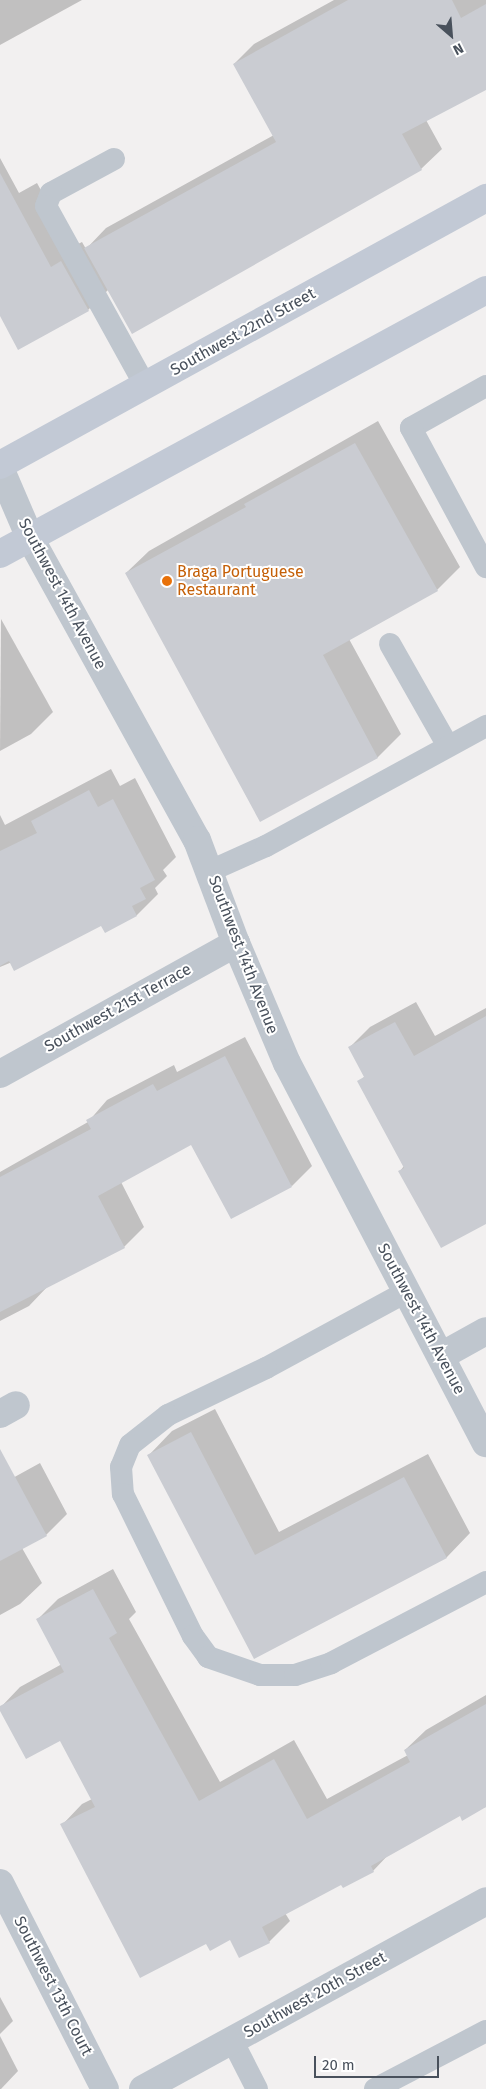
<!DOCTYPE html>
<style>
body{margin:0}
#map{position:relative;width:486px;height:2089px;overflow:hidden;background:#f2f0f0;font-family:"Fira Sans",sans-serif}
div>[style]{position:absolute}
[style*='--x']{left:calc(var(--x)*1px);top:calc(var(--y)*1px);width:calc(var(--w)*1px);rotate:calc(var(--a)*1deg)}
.shadow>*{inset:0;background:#0003}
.building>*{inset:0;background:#caccd2}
.service>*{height:22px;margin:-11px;padding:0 11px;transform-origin:11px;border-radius:11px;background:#bfc6ce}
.minor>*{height:28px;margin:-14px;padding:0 14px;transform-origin:14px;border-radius:14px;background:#bfc6ce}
.secondary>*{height:28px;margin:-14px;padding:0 14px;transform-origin:14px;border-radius:14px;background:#c2c9d5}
.dots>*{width:14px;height:14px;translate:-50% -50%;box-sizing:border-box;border:2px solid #fff;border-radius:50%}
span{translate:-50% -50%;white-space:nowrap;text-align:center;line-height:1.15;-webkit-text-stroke:4px #fff;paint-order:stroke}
.street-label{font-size:16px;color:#49515c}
.food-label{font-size:16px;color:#c56008}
.left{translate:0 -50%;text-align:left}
.north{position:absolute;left:426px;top:10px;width:50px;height:50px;-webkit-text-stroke:4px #fff;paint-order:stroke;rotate:153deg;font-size:14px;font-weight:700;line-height:20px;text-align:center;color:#49515c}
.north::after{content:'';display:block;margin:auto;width:18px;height:22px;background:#49515c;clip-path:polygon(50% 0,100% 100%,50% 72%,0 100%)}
.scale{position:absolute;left:314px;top:2056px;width:125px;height:22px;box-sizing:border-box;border:2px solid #49515c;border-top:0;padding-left:6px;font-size:15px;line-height:18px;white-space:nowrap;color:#49515c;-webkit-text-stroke:4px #fff;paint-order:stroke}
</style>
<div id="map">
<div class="shadow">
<div style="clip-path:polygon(0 0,82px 0,0 45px)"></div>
<div style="clip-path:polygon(334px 0,486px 0,486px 89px,426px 120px,442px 149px,421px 169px,109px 289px,88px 310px,0 314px,0 158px,19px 193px,37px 183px,72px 247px,82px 242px,86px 249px,106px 228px,274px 135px,234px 64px,254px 44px)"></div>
<div style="clip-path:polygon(378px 421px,460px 567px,437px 590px,349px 639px,401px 734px,378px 757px,261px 820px,126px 573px,149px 551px)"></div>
<div style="clip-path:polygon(1px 619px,53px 712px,31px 734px,0 751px)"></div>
<div style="clip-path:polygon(111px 769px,120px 786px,135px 778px,176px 857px,163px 870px,167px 876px,155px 888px,158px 894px,137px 915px,102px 925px,0 967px,0 815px,5px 825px)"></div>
<div style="clip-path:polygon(416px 1002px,435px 1036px,486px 1008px,486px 1222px,400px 1171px,404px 1166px,359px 1082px,365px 1076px,350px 1047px,370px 1027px)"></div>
<div style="clip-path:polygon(245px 1037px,312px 1166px,292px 1186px,192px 1143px,121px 1182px,144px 1227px,124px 1247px,49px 1285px,29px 1306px,0 1321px,0 1172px,88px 1122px,107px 1100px,174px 1065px,177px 1072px)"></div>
<div style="clip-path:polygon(215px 1409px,279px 1532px,428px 1454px,470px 1533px,447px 1557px,255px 1657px,149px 1455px,172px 1431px)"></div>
<div style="clip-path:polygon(40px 1463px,67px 1514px,46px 1535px,22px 1548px,42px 1583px,20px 1604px,0 1615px,0 1485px)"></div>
<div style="clip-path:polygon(113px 1569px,136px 1612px,129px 1619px,220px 1782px,294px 1740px,327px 1799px,408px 1755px,405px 1750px,426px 1730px,486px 1695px,486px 1807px,460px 1815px,390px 1853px,373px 1871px,342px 1883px,285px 1913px,290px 1921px,269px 1942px,231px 1939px,207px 1942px,62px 1825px,82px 1804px,92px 1799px,61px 1739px,0 1708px,20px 1687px,62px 1664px,38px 1619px,58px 1599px)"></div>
<div style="clip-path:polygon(0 1997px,13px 2021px,0 2034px)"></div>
<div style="clip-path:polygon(0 2036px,18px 2071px,1px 2089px,0 2089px)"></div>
</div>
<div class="building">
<div style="clip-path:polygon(348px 0,452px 0,461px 18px,486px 4px,486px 90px,402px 134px,422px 170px,132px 334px,84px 248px,276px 142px,233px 64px)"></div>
<div style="clip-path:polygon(0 173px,51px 267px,61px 261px,89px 311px,18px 350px,0 316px)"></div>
<div style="clip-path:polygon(355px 443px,438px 591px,323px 655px,378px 758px,260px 822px,125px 573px,246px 507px,244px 504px)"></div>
<div style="clip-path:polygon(89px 790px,98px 807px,113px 799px,155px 880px,140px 888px,146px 899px,132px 906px,137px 916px,105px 933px,101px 926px,14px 971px,9px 961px,0 966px,0 851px,37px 833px,31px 821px)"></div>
<div style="clip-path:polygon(486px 1016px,486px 1224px,441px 1248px,398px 1171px,404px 1168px,357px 1081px,364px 1077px,348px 1047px,395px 1022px,414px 1056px)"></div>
<div style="clip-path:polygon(225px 1056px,292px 1187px,231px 1219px,191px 1145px,98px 1196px,125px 1248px,0 1312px,0 1177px,91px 1129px,86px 1120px,153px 1084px,157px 1091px)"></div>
<div style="clip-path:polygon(191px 1432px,255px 1555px,404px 1477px,447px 1558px,254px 1659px,147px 1455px)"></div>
<div style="clip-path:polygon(0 1449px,47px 1536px,0 1561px)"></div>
<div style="clip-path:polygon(93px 1589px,117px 1633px,109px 1638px,199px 1801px,274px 1759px,307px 1819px,410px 1762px,404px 1750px,486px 1704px,486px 1807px,462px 1821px,460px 1816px,371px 1866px,374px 1872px,343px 1888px,341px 1885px,262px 1927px,270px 1943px,239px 1958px,230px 1940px,210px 1951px,206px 1944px,140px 1978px,60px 1824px,95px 1807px,60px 1741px,26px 1759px,0 1711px,0 1706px,64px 1672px,36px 1619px)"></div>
</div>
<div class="service">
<div style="--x:114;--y:159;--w:72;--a:151.6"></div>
<div style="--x:51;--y:193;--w:14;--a:111"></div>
<div style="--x:46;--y:206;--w:205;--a:61.1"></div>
<div style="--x:486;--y:386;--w:86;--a:150.8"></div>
<div style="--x:411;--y:428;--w:158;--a:61.7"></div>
<div style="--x:390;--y:644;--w:117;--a:60.4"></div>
<div style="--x:210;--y:871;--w:61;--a:-24.1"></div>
<div style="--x:266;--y:846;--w:251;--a:-28.6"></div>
<div style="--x:406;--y:1292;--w:159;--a:151.5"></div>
<div style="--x:266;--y:1368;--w:109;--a:154.4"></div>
<div style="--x:168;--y:1415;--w:48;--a:141.7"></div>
<div style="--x:130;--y:1445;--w:24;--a:112"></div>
<div style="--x:121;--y:1467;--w:27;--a:86"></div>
<div style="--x:123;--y:1494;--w:158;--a:63.8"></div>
<div style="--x:193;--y:1636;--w:26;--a:54"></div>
<div style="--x:208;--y:1657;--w:55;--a:19.1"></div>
<div style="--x:260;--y:1675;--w:35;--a:0"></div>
<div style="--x:295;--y:1675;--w:38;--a:-18"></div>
<div style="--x:331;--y:1663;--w:175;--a:-27.6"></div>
<div style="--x:232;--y:2040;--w:55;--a:63"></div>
<div style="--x:375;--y:2089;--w:125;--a:-27.6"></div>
</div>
<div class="minor">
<div style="--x:0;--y:468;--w:76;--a:66.8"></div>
<div style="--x:30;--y:538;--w:345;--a:61.1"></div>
<div style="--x:197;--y:840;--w:110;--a:69.3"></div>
<div style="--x:236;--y:943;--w:130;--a:67"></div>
<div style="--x:287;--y:1063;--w:429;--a:62.4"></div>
<div style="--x:0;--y:1074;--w:270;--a:-29"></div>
<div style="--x:441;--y:1356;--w:51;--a:-29.1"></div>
<div style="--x:0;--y:1414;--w:18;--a:-29"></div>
<div style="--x:0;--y:1883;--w:231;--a:63"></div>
<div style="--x:143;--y:2089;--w:391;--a:-28.7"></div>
</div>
<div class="secondary">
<div style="--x:0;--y:465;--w:555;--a:-28.78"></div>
<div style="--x:0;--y:554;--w:553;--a:-28.51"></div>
</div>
<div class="dots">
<div style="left:167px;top:581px;background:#e8710a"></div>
</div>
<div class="street-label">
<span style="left:243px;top:332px;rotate:-29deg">Southwest 22nd Street</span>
<span style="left:62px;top:594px;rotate:62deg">Southwest 14th Avenue</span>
<span style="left:243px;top:955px;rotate:69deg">Southwest 14th Avenue</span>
<span style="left:118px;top:1008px;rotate:-29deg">Southwest 21st Terrace</span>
<span style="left:421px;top:1319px;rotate:62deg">Southwest 14th Avenue</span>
<span style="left:53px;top:1986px;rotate:63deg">Southwest 13th Court</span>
<span style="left:315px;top:1995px;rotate:-29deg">Southwest 20th Street</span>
</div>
<div class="food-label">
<span class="left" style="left:177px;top:581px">Braga Portuguese<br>Restaurant</span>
</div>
<div class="north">N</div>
<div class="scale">20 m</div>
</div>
